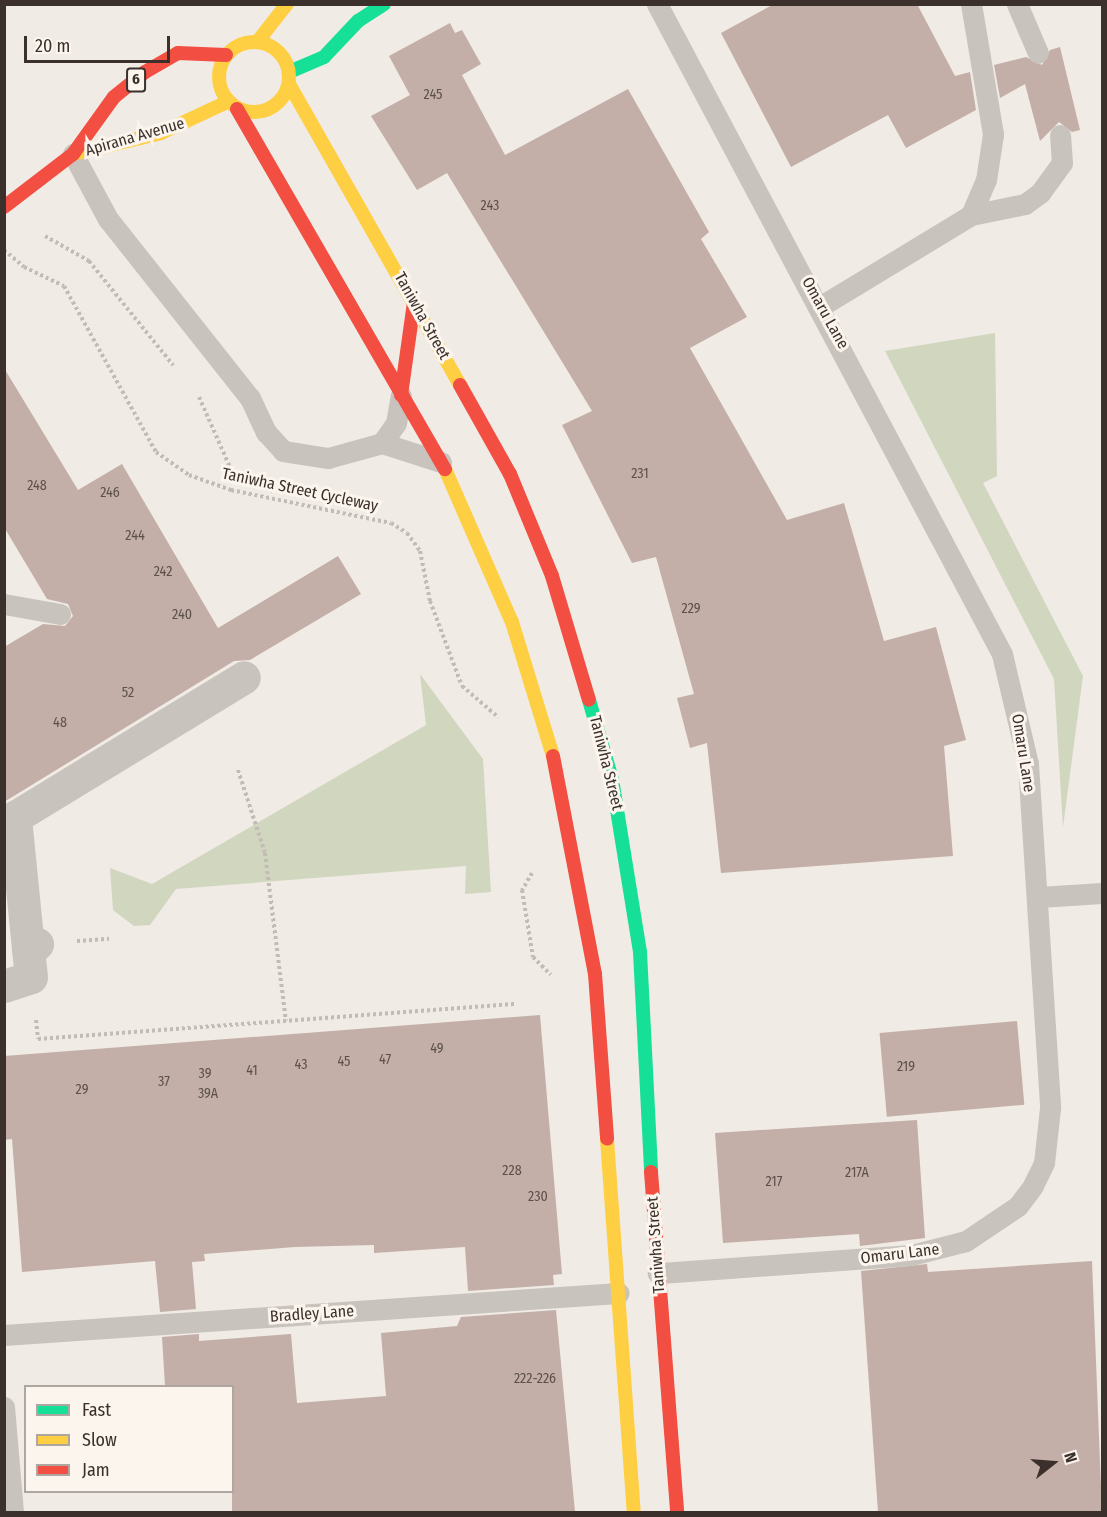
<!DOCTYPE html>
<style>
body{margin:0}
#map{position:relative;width:1107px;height:1517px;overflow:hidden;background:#f0ebe5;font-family:"Fira Sans Condensed",sans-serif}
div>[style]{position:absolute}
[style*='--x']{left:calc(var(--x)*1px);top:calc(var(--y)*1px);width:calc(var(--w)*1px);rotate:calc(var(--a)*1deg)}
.green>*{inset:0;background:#d1d6bf}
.building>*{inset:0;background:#c3afa7;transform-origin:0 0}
.path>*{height:4px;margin-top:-2px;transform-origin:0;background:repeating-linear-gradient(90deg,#c2bbb6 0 3px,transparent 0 6px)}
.lane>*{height:21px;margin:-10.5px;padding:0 10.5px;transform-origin:10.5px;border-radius:10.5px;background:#c9c3be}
.street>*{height:33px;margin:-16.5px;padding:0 16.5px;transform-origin:16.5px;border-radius:16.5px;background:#c9c3be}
.fast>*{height:14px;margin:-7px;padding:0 7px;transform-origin:7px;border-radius:7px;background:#16e098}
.slow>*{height:14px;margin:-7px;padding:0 7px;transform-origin:7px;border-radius:7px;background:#ffcf43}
.slow>.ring{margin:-7px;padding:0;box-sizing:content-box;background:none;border:14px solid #ffcf43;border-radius:50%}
.jam>*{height:14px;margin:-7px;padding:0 7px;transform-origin:7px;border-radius:7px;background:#f24e42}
span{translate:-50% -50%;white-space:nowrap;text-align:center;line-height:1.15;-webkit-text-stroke:6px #fbf5ee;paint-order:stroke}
.number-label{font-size:14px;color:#5d504a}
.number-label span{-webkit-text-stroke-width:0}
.shield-label span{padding:2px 4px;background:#fbf5ee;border:2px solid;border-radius:4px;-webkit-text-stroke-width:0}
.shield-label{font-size:15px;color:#3b302b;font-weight:700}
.street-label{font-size:16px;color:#3b302b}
.frame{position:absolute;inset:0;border:6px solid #3b302b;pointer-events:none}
.legend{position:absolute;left:24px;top:1385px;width:210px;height:108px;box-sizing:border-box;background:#fbf5ee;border:2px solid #aea6a0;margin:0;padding:8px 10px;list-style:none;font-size:18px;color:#3b302b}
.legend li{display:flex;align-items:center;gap:12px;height:30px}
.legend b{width:30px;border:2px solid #aea6a0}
.north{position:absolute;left:1023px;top:1433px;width:60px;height:60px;-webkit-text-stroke:4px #fbf5ee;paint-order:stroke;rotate:73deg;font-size:16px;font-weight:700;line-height:24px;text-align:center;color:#3b302b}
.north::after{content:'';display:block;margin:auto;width:21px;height:27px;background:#3b302b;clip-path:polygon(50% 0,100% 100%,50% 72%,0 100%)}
.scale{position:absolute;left:24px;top:36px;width:146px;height:27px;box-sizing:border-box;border:3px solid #3b302b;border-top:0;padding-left:8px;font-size:18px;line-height:21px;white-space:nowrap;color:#3b302b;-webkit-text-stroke:4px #fbf5ee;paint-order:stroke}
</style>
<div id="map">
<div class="green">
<div style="clip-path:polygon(995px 333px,997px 476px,983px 483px,1083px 676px,1063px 827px,1054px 679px,885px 351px)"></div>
<div style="clip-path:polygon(420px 674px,483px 759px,491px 892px,465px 894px,466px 866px,176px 889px,150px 925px,134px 926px,113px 910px,110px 868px,152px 884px,426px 725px)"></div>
</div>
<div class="building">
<div style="clip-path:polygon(774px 4px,917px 4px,955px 76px,970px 72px,976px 110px,906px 148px,888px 115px,791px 167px,721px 33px)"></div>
<div style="clip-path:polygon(450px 23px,455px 33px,462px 30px,481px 64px,462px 75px,505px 155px,628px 89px,709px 232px,701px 239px,747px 317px,690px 348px,787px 520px,844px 503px,884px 641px,936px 627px,966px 740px,944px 746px,953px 856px,721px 873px,707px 743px,690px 748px,677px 698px,694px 694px,656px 557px,632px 563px,562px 425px,592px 411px,447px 173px,417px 190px,371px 116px,410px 95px,389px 56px)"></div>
<div style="clip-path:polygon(1060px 47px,1080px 130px,1072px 132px,1059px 122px,1040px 141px,1025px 84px,1000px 98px,994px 65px,1026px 57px,1042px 65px,1050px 50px)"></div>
<div style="clip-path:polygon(4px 368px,78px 490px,122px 464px,218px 628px,338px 556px,361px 594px,250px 660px,234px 661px,4px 802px,4px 647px,43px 624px,65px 626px,73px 616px,68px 604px,47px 599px,4px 527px)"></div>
<div style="clip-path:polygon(540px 1015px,562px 1274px,553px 1275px,554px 1285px,468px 1291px,465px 1247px,374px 1253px,374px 1245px,295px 1247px,204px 1254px,205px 1261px,192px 1262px,196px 1309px,160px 1312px,155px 1261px,22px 1272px,12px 1139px,4px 1140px,4px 1056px)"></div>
<div style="left:1017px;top:1021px;width:84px;height:138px;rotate:85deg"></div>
<div style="clip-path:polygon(917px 1120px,925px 1238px,860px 1246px,859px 1234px,723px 1243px,715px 1133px)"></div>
<div style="clip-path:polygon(1092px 1261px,1102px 1512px,878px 1512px,861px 1271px,927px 1264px,928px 1272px)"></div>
<div style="clip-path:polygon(556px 1310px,575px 1512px,232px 1512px,232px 1386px,165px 1386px,162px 1337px,199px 1334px,199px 1341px,291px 1334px,297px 1403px,386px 1396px,381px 1333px,457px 1326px,461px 1317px)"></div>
</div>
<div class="path">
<div style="--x:45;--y:236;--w:51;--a:29.6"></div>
<div style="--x:89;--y:261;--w:134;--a:51.1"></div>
<div style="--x:4;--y:250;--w:26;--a:40"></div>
<div style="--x:24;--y:267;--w:44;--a:25.4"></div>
<div style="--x:64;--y:286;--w:190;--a:61"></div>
<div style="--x:156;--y:452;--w:40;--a:34.9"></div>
<div style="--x:189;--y:475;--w:45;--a:19.7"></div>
<div style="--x:231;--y:490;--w:163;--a:11.7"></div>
<div style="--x:391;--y:523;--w:19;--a:32"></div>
<div style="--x:407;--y:533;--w:22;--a:54"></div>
<div style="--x:420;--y:551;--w:51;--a:78.7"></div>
<div style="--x:430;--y:601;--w:91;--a:69.4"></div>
<div style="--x:462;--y:686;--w:48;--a:40.7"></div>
<div style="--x:199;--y:397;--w:84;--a:66.2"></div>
<div style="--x:233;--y:474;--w:43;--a:23.6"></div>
<div style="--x:238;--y:770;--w:87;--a:72"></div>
<div style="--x:265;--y:853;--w:169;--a:82.9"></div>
<div style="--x:532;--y:873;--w:20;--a:120"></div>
<div style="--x:522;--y:890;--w:68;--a:80.7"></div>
<div style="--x:533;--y:957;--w:25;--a:45"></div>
<div style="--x:77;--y:941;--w:32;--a:-4"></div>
<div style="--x:36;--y:1020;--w:19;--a:84"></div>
<div style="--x:38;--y:1039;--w:480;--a:-4.2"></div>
</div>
<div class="lane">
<div style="--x:657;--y:4;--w:736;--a:62.04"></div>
<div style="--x:1002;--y:654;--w:113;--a:76.7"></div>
<div style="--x:1028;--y:764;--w:345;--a:86.3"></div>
<div style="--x:1050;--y:1108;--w:55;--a:96.2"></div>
<div style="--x:1044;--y:1163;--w:25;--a:116"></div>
<div style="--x:1033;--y:1186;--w:25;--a:127"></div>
<div style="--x:1018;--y:1206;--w:63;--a:146.1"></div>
<div style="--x:966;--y:1241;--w:57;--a:165.7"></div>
<div style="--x:911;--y:1255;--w:254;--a:175.9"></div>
<div style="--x:1017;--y:4;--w:53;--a:66.8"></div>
<div style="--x:73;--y:154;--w:74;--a:61.7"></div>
<div style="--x:108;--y:219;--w:228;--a:51.6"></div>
<div style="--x:250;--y:398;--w:38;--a:65"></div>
<div style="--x:266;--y:432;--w:25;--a:48"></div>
<div style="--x:283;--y:451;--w:46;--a:8.8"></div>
<div style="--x:328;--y:458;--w:56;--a:-15.5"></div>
<div style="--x:382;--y:443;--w:62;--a:17.9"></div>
<div style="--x:971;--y:215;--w:55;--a:-11.5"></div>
<div style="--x:1025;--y:204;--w:19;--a:-36"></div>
<div style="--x:1040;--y:193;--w:37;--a:-54"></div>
<div style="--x:1062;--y:163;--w:28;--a:-94"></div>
<div style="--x:821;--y:306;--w:175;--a:-31.2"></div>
<div style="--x:971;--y:215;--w:38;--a:-67"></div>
<div style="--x:986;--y:180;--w:47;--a:-81.3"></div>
<div style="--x:993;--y:134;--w:132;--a:-99.6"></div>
<div style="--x:382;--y:443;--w:24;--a:-55"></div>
<div style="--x:396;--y:423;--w:28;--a:-80"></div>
<div style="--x:4;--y:604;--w:57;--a:10.1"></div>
<div style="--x:1039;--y:897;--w:63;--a:-3.6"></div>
<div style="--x:4;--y:1335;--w:616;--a:-3.91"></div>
<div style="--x:4;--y:1407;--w:105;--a:85.1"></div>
</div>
<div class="street">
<div style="--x:28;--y:948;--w:132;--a:-95.7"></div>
<div style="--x:15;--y:817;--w:268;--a:-31.4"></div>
<div style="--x:4;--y:986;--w:28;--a:-18"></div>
<div style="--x:31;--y:977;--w:29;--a:-96"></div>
<div style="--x:28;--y:948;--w:10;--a:-24"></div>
</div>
<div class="fast">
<div style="--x:289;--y:72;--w:38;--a:-23"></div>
<div style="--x:324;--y:57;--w:50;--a:-46.6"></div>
<div style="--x:358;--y:21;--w:31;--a:-33"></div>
<div style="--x:589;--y:700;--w:82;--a:73.8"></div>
<div style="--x:612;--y:779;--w:175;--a:80.8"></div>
<div style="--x:640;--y:952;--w:220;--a:87.1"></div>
</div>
<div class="slow">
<div style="--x:258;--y:41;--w:47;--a:-51.9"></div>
<div class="ring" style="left:219px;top:42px;width:56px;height:56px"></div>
<div style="--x:289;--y:84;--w:346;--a:60.4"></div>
<div style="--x:73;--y:154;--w:90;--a:-13.4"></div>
<div style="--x:161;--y:133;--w:75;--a:-25.2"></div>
<div style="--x:445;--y:469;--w:167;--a:66.4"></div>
<div style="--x:512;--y:622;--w:140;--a:73"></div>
<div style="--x:607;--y:1139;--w:374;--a:85.9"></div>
</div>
<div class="jam">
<div style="--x:237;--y:109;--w:416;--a:60"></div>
<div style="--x:4;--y:207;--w:87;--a:-37.5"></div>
<div style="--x:73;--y:154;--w:70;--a:-54.3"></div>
<div style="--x:114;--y:97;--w:40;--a:-39"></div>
<div style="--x:145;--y:72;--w:38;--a:-30"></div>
<div style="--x:178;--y:53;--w:48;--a:2.4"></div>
<div style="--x:460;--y:385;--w:102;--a:60.7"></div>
<div style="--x:510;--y:474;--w:110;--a:67.6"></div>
<div style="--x:552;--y:576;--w:129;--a:73.4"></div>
<div style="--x:401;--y:395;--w:93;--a:-82"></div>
<div style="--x:553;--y:756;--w:222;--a:79.1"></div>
<div style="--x:595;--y:974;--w:165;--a:85.8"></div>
<div style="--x:651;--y:1172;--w:341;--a:85.6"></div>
</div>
<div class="number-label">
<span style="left:433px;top:95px">245</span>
<span style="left:490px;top:206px">243</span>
<span style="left:640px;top:474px">231</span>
<span style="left:37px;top:486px">248</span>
<span style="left:110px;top:493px">246</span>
<span style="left:135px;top:536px">244</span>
<span style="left:163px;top:572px">242</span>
<span style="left:691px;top:609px">229</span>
<span style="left:182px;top:615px">240</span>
<span style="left:128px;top:693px">52</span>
<span style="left:60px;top:723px">48</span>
<span style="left:437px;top:1049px">49</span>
<span style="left:385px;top:1060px">47</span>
<span style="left:344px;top:1062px">45</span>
<span style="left:301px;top:1065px">43</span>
<span style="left:906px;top:1067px">219</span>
<span style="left:252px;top:1071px">41</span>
<span style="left:205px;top:1074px">39</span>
<span style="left:164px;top:1082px">37</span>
<span style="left:82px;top:1090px">29</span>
<span style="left:208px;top:1094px">39A</span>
<span style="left:512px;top:1171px">228</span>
<span style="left:857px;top:1173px">217A</span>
<span style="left:774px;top:1182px">217</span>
<span style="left:538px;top:1197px">230</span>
<span style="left:535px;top:1379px">222-226</span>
</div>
<div class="shield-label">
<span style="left:136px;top:80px">6</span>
</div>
<div class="street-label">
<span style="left:135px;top:137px;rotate:-16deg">Apirana Avenue</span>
<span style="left:825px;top:313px;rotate:61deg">Omaru Lane</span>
<span style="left:422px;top:316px;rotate:61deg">Taniwha Street</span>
<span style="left:300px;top:490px;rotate:12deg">Taniwha Street Cycleway</span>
<span style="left:1023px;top:753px;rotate:81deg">Omaru Lane</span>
<span style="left:606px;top:763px;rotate:76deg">Taniwha Street</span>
<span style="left:656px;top:1245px;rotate:-94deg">Taniwha Street</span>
<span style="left:900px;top:1254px;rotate:-7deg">Omaru Lane</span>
<span style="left:312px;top:1314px;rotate:-4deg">Bradley Lane</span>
</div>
<div class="frame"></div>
<ul class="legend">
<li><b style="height:8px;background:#16e098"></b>Fast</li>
<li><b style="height:8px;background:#ffcf43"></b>Slow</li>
<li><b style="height:8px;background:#f24e42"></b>Jam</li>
</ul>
<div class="north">N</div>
<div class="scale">20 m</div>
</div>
